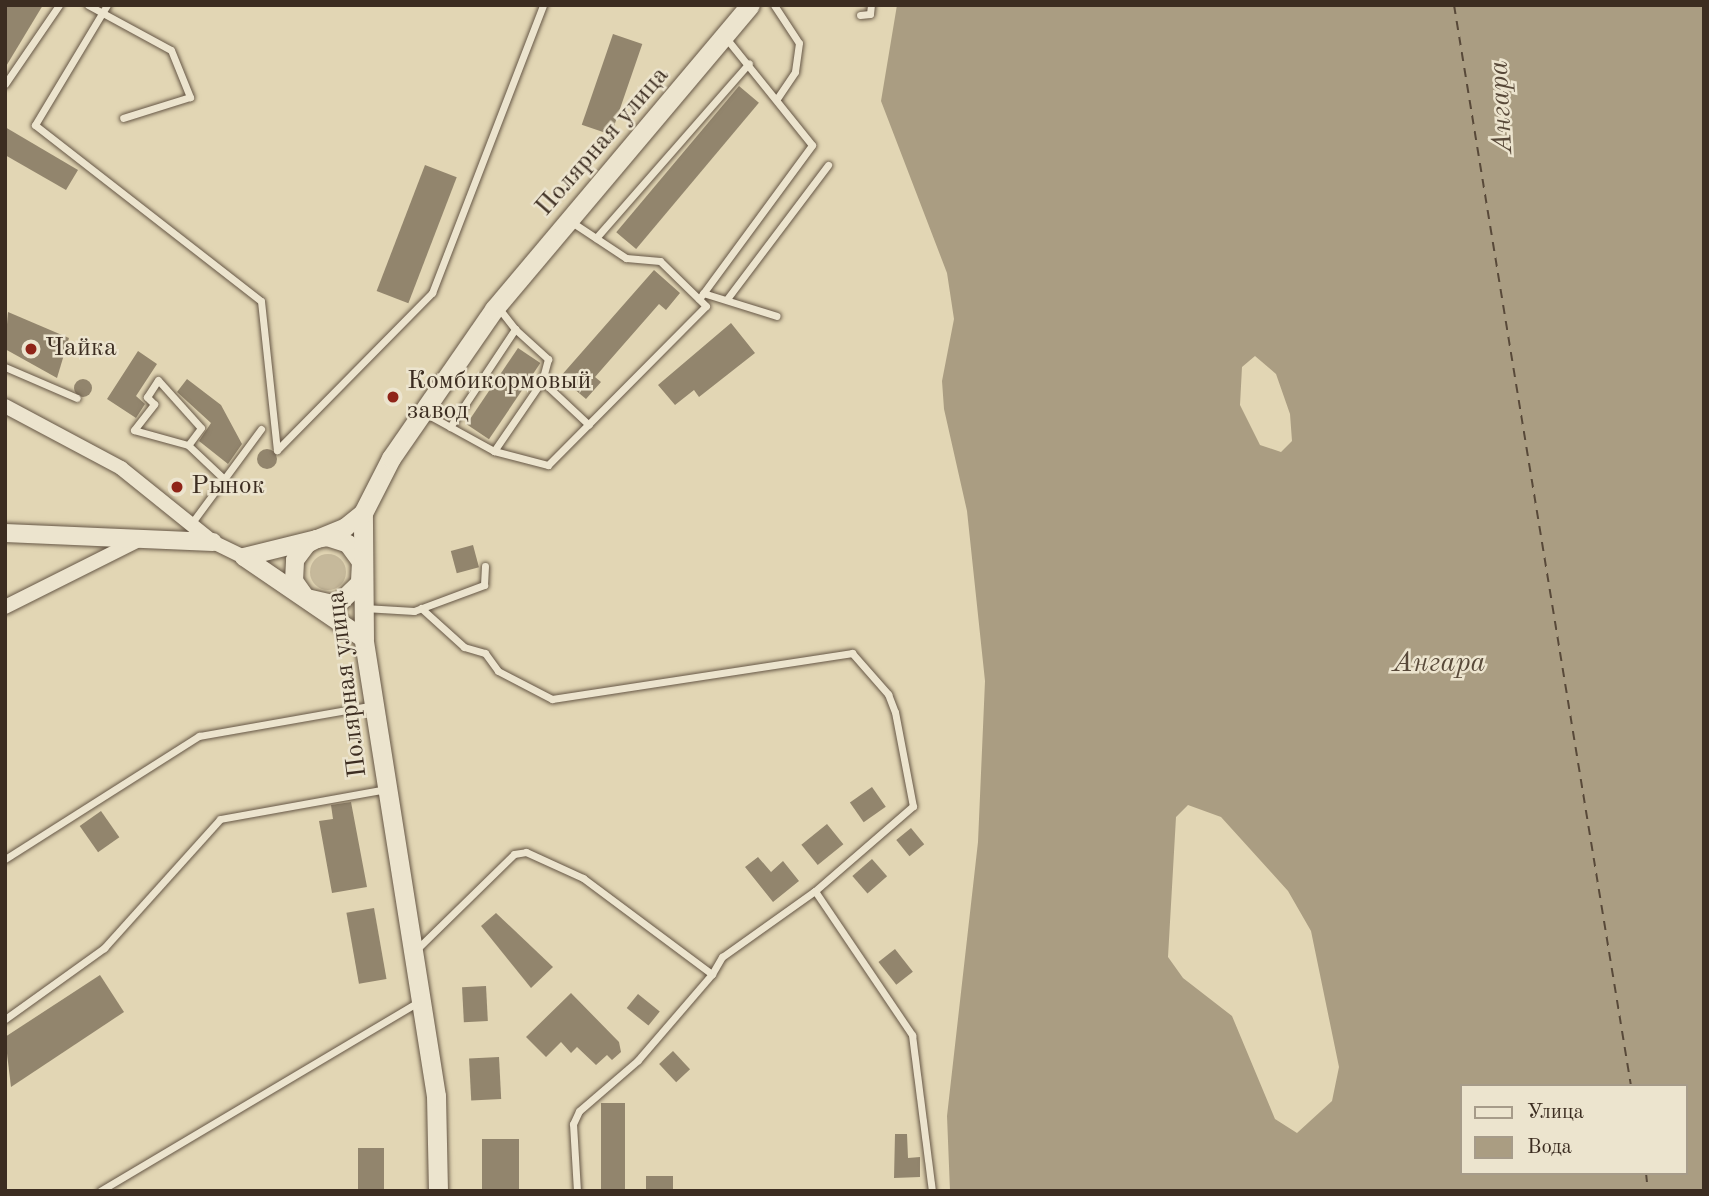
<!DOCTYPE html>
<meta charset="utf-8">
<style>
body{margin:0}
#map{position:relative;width:1709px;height:1196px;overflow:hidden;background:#e2d6b4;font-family:"Old Standard TT",serif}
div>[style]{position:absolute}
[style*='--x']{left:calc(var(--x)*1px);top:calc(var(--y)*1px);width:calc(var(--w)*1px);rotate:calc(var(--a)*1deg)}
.green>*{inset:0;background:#c6b99b}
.round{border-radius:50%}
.water>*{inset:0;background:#aa9d82}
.ferry>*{height:2px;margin-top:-1px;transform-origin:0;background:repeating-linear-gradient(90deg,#584939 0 9px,transparent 0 16px)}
.building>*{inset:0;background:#92856d;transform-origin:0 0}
.roads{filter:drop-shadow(0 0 2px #665746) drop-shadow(0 0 2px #665746)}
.service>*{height:7px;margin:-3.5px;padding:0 3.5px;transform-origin:3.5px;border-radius:3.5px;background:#ece4ce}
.minor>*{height:14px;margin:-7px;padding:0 7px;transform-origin:7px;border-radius:7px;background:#ece4ce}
.tertiary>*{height:18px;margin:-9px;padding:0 9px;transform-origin:9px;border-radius:9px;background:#ece4ce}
.secondary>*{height:19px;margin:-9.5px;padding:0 9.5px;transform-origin:9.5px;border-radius:9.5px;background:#ece4ce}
.dots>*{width:19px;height:19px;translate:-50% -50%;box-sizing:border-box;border:4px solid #ece4ce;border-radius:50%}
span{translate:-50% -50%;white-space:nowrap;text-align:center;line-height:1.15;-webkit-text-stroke:5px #ece4ce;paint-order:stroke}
.street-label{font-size:26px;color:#3c2d21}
.poi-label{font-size:26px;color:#3c2d21}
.left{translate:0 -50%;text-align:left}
.water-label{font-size:28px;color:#584939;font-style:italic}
.frame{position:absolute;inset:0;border:7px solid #3c2d21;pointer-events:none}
.legend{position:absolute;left:1460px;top:1084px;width:228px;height:91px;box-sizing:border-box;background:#ece4ce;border:2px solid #a69b89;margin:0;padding:9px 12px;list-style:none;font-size:21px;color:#3c2d21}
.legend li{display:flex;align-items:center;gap:14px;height:35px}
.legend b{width:35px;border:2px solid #a69b89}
</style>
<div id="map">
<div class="green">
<div class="round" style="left:310px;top:554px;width:36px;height:36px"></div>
</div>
<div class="water">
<div style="clip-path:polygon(evenodd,897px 5px,1704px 5px,1704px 1191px,950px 1191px,947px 1116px,978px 842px,985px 681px,967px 511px,944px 409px,942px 381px,954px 319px,947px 273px,881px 101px,897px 5px,1255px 356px,1276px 374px,1290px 414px,1292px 441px,1281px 452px,1260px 445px,1240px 405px,1242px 367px,1255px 356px,897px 5px,1188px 805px,1221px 817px,1288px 891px,1311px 931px,1339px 1067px,1332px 1101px,1297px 1133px,1275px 1119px,1232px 1016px,1183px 978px,1168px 957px,1176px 817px,1188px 805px,897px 5px,1462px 1086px,1686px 1086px,1686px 1173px,1462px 1173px,1462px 1086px)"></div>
</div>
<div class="ferry">
<div style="--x:1454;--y:5;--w:1095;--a:80.7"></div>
<div style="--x:1646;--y:1173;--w:18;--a:84"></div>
</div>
<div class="building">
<div style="clip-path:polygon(5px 5px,43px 5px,5px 68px)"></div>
<div style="left:613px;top:34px;width:31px;height:96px;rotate:19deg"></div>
<div style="left:739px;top:86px;width:26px;height:191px;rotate:40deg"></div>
<div style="clip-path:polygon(5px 127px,78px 170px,66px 190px,5px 155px)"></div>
<div style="left:425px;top:165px;width:34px;height:135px;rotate:21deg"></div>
<div style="clip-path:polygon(654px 270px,680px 293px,666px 310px,659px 304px,595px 377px,601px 382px,586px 399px,560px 377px)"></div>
<div style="clip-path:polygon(8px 312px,69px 338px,57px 378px,5px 349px)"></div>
<div style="clip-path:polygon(731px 323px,755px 353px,699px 397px,694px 390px,675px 405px,658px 385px)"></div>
<div style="left:518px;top:348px;width:27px;height:92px;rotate:34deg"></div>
<div style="clip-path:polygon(138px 351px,157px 364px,136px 396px,145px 404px,136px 418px,107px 399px)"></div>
<div class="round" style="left:74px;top:379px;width:18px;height:18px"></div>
<div style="clip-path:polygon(187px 379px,221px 405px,242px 444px,228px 464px,199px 441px,211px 423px,177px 392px)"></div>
<div class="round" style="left:257px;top:449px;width:20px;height:20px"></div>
<div style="left:473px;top:545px;width:23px;height:23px;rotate:75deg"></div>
<div style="left:872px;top:787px;width:24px;height:27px;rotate:55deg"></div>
<div style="clip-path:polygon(351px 802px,367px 887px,332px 893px,319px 821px,333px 819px,331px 805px)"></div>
<div style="left:101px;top:811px;width:32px;height:26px;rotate:55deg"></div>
<div style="left:827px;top:824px;width:26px;height:33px;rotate:51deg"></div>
<div style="left:911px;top:828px;width:21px;height:19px;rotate:51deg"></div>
<div style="clip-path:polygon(758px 857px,771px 872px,783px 861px,799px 881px,773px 902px,745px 867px)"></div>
<div style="left:872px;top:859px;width:23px;height:26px;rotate:49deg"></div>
<div style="left:374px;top:908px;width:72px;height:28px;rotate:80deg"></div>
<div style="clip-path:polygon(496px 913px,553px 967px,531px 988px,481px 926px)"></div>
<div style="left:895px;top:949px;width:29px;height:21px;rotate:52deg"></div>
<div style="clip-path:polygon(100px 975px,124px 1012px,11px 1087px,5px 1037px)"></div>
<div style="left:486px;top:986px;width:35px;height:24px;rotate:87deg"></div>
<div style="clip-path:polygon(571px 993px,619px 1042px,621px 1052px,612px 1060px,607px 1055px,596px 1065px,577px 1047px,571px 1053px,561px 1042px,546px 1057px,526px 1037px)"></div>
<div style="left:638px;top:994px;width:28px;height:18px;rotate:39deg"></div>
<div style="left:673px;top:1051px;width:25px;height:19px;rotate:47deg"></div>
<div style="left:499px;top:1057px;width:42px;height:30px;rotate:87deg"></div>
<div style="left:601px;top:1103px;width:24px;height:88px"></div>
<div style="clip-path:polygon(895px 1134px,907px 1134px,908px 1158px,920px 1157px,920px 1177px,894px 1178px)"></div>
<div style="left:482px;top:1139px;width:37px;height:52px"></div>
<div style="left:358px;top:1148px;width:26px;height:43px"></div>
<div style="left:673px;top:1176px;width:15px;height:27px;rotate:90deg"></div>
</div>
<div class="roads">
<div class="service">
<div style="--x:88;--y:5;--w:94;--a:28.5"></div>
<div style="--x:171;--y:50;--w:51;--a:68"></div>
<div style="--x:190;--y:97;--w:70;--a:162.6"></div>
<div style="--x:107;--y:5;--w:140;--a:121"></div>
<div style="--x:35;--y:125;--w:286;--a:37.9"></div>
<div style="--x:261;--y:301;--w:150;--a:83.9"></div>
<div style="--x:277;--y:450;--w:221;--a:-45.4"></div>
<div style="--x:432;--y:293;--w:309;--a:-68.9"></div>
<div style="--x:774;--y:5;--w:45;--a:56.7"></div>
<div style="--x:799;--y:43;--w:29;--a:98"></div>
<div style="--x:795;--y:72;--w:32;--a:124"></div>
<div style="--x:860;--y:15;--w:10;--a:-6"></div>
<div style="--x:870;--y:14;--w:9;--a:-84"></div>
<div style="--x:5;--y:84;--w:96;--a:-55.6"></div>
<div style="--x:596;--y:238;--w:232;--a:-48.8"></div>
<div style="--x:703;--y:293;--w:77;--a:17.3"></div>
<div style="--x:699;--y:299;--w:191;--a:-53.7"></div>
<div style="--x:812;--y:145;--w:137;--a:-128.8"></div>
<div style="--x:727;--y:299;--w:168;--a:-53"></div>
<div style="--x:515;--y:329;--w:45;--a:42.3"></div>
<div style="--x:548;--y:359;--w:23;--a:105"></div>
<div style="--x:542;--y:381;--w:64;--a:43.1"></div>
<div style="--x:5;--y:367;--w:78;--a:23.3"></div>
<div style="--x:423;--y:412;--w:81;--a:28.8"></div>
<div style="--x:494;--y:451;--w:56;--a:14.5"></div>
<div style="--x:548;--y:465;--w:224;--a:-45.2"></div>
<div style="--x:706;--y:306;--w:64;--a:-135.6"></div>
<div style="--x:660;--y:261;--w:34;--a:-175"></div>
<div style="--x:626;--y:258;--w:67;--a:-146.5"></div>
<div style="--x:450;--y:427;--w:118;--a:-56.4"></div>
<div style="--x:515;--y:329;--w:29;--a:-128"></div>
<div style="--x:188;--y:445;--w:56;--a:-164.5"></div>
<div style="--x:134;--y:430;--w:33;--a:-52"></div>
<div style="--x:154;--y:404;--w:10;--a:-135"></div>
<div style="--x:147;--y:397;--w:20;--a:-57"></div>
<div style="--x:158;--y:380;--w:64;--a:48.1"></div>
<div style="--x:201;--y:428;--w:21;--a:127"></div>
<div style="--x:188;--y:445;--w:50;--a:43.4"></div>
<div style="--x:494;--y:451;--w:85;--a:-55.6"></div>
<div style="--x:191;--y:524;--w:118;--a:-53.6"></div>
<div style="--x:364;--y:608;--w:50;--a:3.4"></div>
<div style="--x:414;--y:611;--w:75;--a:-20.4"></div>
<div style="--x:484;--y:585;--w:19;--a:-87"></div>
<div style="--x:421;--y:608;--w:58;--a:42.2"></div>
<div style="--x:464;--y:647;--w:22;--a:16"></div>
<div style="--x:485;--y:653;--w:22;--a:54"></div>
<div style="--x:498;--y:671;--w:61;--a:27.4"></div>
<div style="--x:552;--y:699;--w:304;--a:-8.7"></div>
<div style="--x:852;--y:653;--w:55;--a:48.7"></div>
<div style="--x:888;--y:694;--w:19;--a:69"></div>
<div style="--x:895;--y:712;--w:96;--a:79.2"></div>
<div style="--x:913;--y:806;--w:130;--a:139.1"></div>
<div style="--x:5;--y:859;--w:230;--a:-32.4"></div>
<div style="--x:199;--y:736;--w:178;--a:-10"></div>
<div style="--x:416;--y:950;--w:137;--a:-44.4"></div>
<div style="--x:514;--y:854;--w:12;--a:-9"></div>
<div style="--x:526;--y:852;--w:63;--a:24.5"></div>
<div style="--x:583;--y:878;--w:161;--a:36.7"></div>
<div style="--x:712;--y:974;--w:20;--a:-60"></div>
<div style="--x:722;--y:957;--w:114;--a:-35.4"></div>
<div style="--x:815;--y:891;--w:174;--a:56"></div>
<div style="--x:912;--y:1035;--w:157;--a:82.7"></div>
<div style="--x:5;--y:1019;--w:122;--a:-35.6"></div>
<div style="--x:104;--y:948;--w:173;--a:-48"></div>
<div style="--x:220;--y:819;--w:170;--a:-10.2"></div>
<div style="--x:100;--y:1191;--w:372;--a:-30.7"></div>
<div style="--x:577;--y:1191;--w:67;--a:-93.4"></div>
<div style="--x:573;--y:1124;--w:14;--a:-65"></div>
<div style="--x:579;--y:1111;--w:78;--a:-40.8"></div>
<div style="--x:638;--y:1060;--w:113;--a:-49.3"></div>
</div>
<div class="minor">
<div style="--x:5;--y:406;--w:132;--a:28.1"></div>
<div style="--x:121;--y:468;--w:118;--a:38.8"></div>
<div style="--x:213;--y:542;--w:34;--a:26"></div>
<div style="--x:5;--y:607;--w:154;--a:-26.6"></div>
</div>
<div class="tertiary">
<div style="--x:5;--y:533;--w:208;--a:2.5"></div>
<div style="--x:244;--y:557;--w:75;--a:-13.9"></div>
<div style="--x:317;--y:539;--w:10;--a:-11"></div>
<div style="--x:327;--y:537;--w:22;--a:18"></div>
<div style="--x:348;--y:544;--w:22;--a:54"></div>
<div style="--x:361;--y:562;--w:21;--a:93"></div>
<div style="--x:360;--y:583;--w:32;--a:136"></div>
<div style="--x:337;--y:605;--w:32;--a:-167"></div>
<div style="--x:306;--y:598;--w:21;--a:-125"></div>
<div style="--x:294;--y:581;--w:21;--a:-87"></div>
<div style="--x:295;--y:560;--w:20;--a:-53"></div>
<div style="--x:307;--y:544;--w:11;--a:-27"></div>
<div style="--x:317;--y:539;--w:31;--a:-22"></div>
<div style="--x:346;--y:527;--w:22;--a:-39"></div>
<div style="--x:244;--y:557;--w:145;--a:34.3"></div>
</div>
<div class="secondary">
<div style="--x:438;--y:1191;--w:95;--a:-91.2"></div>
<div style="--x:436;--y:1096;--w:463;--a:-99"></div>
<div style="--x:364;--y:639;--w:126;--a:-90.5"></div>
<div style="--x:363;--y:513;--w:62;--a:-63"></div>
<div style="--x:391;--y:458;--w:181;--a:-55.3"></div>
<div style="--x:494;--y:309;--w:397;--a:-49.9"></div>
</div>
</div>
<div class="dots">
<div style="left:31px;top:349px;background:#8f2418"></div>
<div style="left:393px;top:397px;background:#8f2418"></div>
<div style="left:177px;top:487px;background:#8f2418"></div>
</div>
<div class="street-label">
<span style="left:603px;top:142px;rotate:-49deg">Полярная улица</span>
<span style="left:348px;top:684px;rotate:-97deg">Полярная улица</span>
</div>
<div class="poi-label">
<span class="left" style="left:45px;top:349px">Чайка</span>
<span class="left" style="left:407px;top:397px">Комбикормовый<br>завод</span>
<span class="left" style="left:191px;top:487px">Рынок</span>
</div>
<div class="water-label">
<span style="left:1502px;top:107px;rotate:-93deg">Ангара</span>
<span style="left:1439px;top:664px">Ангара</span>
</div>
<div class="frame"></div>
<ul class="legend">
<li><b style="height:9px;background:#ece4ce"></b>Улица</li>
<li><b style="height:19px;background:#aa9d82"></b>Вода</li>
</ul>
</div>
